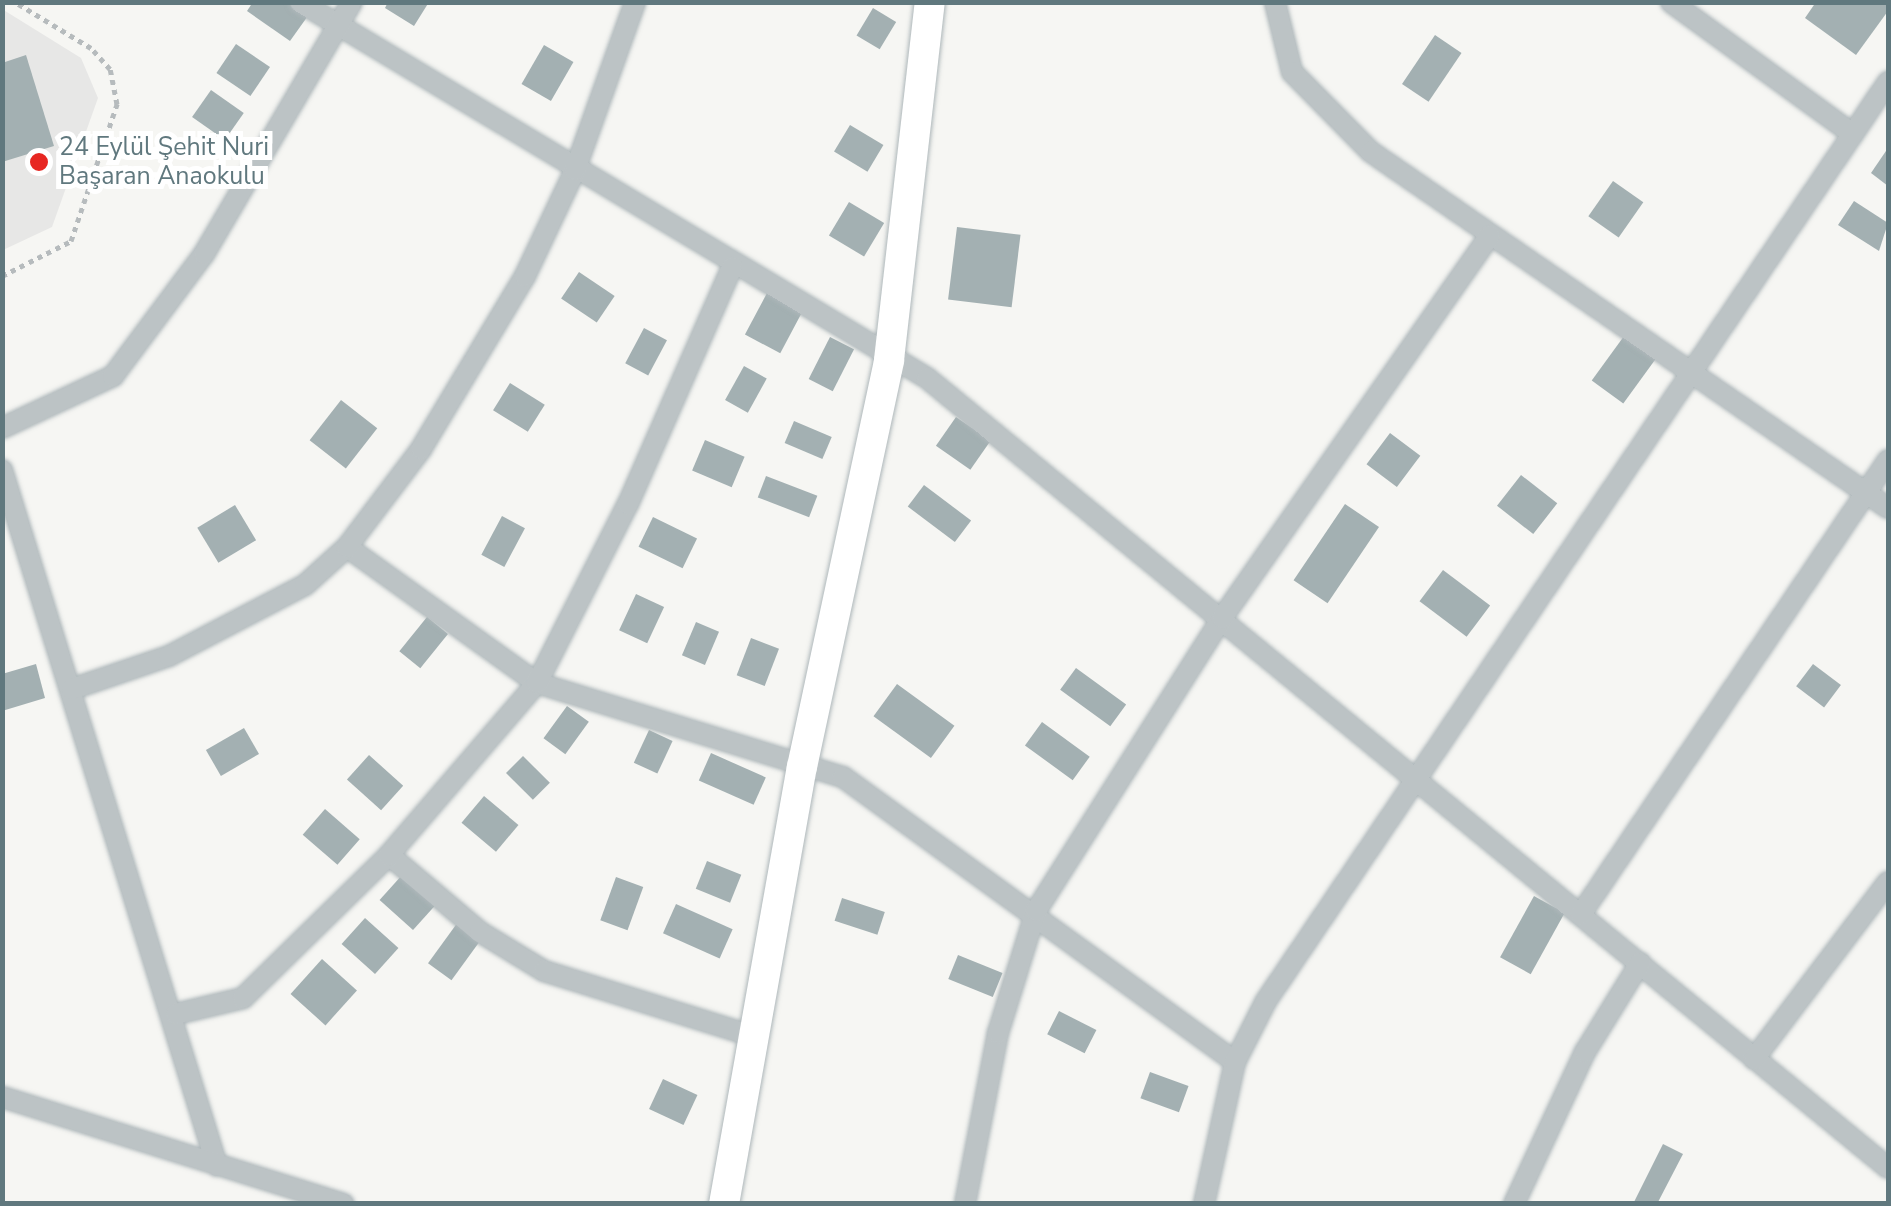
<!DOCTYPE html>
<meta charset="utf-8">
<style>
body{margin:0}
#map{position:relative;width:1891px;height:1206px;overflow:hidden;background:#f6f6f3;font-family:"Nunito Sans",sans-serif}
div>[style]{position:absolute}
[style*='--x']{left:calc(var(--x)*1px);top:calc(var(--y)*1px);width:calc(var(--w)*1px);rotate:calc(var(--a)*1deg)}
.built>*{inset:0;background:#e7e7e6}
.building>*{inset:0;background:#a3b0b2;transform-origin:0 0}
.path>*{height:5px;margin-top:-2.5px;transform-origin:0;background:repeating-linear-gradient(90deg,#b6bbbd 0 5px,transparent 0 10px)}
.roads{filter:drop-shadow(0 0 2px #aeb7ba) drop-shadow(0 0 2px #aeb7ba)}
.street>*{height:20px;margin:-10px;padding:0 10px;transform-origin:10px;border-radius:10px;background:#bcc3c5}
.secondary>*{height:30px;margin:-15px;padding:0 15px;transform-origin:15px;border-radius:15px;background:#fff}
.dots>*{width:28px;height:28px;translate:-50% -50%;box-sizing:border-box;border:5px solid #fff;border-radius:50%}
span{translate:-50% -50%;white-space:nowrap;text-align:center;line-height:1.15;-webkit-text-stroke:10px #fff;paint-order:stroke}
.poi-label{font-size:25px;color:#60787e}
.left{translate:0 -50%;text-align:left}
.frame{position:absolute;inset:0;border:5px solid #60787e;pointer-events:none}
</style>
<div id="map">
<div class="built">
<div style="clip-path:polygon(2px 9px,81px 58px,98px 98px,52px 227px,3px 250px)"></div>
</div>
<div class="building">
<div style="clip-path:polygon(253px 2px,296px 2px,310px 13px,290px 41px,247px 11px)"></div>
<div style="clip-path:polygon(388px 2px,429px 2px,414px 26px,385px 8px)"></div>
<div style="clip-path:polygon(1816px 2px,1888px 2px,1888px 11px,1856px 55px,1805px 18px)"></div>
<div style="left:873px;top:8px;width:27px;height:32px;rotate:31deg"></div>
<div style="left:1435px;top:35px;width:32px;height:59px;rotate:34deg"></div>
<div style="left:236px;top:44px;width:41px;height:35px;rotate:34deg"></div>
<div style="left:544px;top:45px;width:34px;height:45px;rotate:30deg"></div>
<div style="clip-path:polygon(26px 55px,54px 146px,2px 162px,2px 63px)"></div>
<div style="left:211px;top:90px;width:40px;height:33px;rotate:35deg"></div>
<div style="left:850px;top:125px;width:39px;height:31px;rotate:31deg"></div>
<div style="clip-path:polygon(1888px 148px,1888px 186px,1871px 173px)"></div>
<div style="left:1613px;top:181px;width:37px;height:43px;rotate:35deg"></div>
<div style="clip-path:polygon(1854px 201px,1888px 223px,1879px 251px,1838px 225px)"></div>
<div style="left:849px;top:202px;width:41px;height:39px;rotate:31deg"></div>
<div style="left:957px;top:227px;width:64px;height:73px;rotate:7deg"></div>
<div style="left:579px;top:272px;width:43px;height:32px;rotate:34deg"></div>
<div style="left:767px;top:293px;width:40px;height:47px;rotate:28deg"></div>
<div style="left:644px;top:328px;width:26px;height:40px;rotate:28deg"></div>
<div style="left:1627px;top:332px;width:39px;height:60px;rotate:36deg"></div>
<div style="left:830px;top:337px;width:27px;height:47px;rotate:27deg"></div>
<div style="left:744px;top:366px;width:26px;height:39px;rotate:29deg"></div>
<div style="left:510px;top:383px;width:41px;height:32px;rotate:32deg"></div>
<div style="left:341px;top:400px;width:46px;height:51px;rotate:38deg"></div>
<div style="left:956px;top:417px;width:42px;height:35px;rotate:35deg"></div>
<div style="left:794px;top:421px;width:41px;height:24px;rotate:23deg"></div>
<div style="left:1390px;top:433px;width:38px;height:39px;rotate:37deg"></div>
<div style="left:705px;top:440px;width:43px;height:33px;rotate:23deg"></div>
<div style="left:1521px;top:475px;width:46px;height:39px;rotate:38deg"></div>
<div style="left:766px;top:476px;width:55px;height:23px;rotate:21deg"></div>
<div style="left:924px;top:485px;width:59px;height:27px;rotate:37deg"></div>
<div style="left:1345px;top:504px;width:41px;height:92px;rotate:34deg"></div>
<div style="left:235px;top:505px;width:41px;height:44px;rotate:59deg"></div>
<div style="left:502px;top:516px;width:26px;height:44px;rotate:28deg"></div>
<div style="left:653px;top:517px;width:49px;height:33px;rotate:26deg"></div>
<div style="left:1443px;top:570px;width:59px;height:39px;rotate:37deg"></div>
<div style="left:636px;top:594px;width:31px;height:40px;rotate:25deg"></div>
<div style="left:427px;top:617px;width:27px;height:44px;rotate:39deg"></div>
<div style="left:696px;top:622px;width:25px;height:36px;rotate:23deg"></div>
<div style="left:751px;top:638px;width:30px;height:40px;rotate:21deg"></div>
<div style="clip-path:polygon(36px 664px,45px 698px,2px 711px,2px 674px)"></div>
<div style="left:1813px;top:664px;width:35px;height:28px;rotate:37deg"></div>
<div style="left:1076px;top:668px;width:62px;height:27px;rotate:36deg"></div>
<div style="left:897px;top:684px;width:71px;height:40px;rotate:36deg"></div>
<div style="left:567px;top:706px;width:27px;height:40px;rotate:36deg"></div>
<div style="left:1042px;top:722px;width:59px;height:29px;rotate:36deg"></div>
<div style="left:244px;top:728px;width:30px;height:44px;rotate:60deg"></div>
<div style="left:649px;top:730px;width:26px;height:36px;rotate:25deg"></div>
<div style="left:711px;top:753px;width:60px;height:30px;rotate:24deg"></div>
<div style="left:369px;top:755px;width:46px;height:33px;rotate:42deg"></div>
<div style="left:523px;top:756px;width:38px;height:24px;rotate:45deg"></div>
<div style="left:484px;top:796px;width:45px;height:35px;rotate:40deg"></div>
<div style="left:325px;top:809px;width:46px;height:34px;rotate:41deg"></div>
<div style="left:707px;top:861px;width:37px;height:30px;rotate:22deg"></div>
<div style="left:403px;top:874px;width:45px;height:35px;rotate:42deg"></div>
<div style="left:616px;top:877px;width:29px;height:46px;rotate:20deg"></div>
<div style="left:1534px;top:896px;width:35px;height:70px;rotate:29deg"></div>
<div style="left:842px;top:898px;width:45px;height:24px;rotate:18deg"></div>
<div style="left:676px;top:904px;width:62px;height:32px;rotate:24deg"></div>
<div style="left:365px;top:918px;width:45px;height:35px;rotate:42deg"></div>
<div style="left:458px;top:922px;width:29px;height:51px;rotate:36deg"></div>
<div style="left:958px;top:955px;width:48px;height:26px;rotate:22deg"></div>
<div style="left:322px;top:959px;width:47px;height:47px;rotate:42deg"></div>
<div style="left:1059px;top:1011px;width:42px;height:26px;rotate:27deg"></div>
<div style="left:1150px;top:1072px;width:41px;height:28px;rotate:20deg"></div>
<div style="left:663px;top:1079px;width:38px;height:33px;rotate:25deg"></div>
<div style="clip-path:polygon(1663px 1144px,1683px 1154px,1657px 1204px,1633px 1204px)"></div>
</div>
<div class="path">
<div style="--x:2;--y:276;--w:77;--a:-26.9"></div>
<div style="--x:71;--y:241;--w:145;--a:-71.4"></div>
<div style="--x:117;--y:104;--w:36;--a:-101"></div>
<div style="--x:110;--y:69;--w:28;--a:-132"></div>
<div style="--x:91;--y:48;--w:89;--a:-148.8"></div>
</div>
<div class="roads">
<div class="street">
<div style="--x:300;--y:2;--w:731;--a:30.95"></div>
<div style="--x:927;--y:378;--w:1244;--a:39.42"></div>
<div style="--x:1275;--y:2;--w:72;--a:76.3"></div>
<div style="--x:1292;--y:72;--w:112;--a:45.4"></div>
<div style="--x:1371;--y:152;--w:628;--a:34.55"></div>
<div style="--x:1671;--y:2;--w:225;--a:36"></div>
<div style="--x:2;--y:428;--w:123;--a:-25.1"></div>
<div style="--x:113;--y:376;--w:152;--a:-53.3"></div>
<div style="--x:204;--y:254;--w:292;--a:-59.6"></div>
<div style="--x:2;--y:470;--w:728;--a:72.83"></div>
<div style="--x:347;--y:547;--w:234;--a:35.6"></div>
<div style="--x:537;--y:683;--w:320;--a:17.1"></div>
<div style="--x:843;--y:777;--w:485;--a:36"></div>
<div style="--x:72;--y:689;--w:102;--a:-18.8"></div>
<div style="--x:169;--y:656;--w:153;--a:-27.6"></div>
<div style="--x:305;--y:585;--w:57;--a:-42.1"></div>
<div style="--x:347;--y:547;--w:123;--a:-52.9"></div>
<div style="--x:421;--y:449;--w:202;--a:-59"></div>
<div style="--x:525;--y:276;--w:117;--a:-64.7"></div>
<div style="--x:575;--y:170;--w:178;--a:-70.3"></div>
<div style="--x:389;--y:855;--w:119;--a:40.2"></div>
<div style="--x:480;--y:932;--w:75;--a:31.4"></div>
<div style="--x:544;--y:971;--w:222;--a:17.3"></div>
<div style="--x:1581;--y:914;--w:548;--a:-55.93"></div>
<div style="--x:176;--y:1014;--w:69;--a:-13.4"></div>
<div style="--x:243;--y:998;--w:204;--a:-44.4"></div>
<div style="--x:389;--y:855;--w:227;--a:-49.3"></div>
<div style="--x:537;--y:683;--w:201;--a:-63.1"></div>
<div style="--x:628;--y:504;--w:259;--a:-66.3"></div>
<div style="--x:1754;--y:1059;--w:222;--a:-52.9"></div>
<div style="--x:2;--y:1097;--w:358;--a:17.4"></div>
<div style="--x:965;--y:1204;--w:174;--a:-79.1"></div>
<div style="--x:998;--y:1033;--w:128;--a:-72.7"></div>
<div style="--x:1036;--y:911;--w:347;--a:-57.6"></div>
<div style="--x:1222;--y:618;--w:467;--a:-55"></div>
<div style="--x:1204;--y:1204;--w:145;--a:-77.7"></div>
<div style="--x:1235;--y:1062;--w:68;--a:-63.1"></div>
<div style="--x:1266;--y:1001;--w:1110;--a:-55.91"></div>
<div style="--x:1514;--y:1204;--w:168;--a:-65"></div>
<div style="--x:1585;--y:1052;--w:105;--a:-58.3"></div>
</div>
<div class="secondary">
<div style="--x:724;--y:1204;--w:444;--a:-79.9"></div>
<div style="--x:802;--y:767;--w:416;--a:-77.9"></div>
<div style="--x:889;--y:360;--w:360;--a:-83.5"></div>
</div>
</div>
<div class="dots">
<div style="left:39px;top:162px;background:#e72722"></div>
</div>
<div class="poi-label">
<span class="left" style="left:59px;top:162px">24 Eylül Şehit Nuri<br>Başaran Anaokulu</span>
</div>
<div class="frame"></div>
</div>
